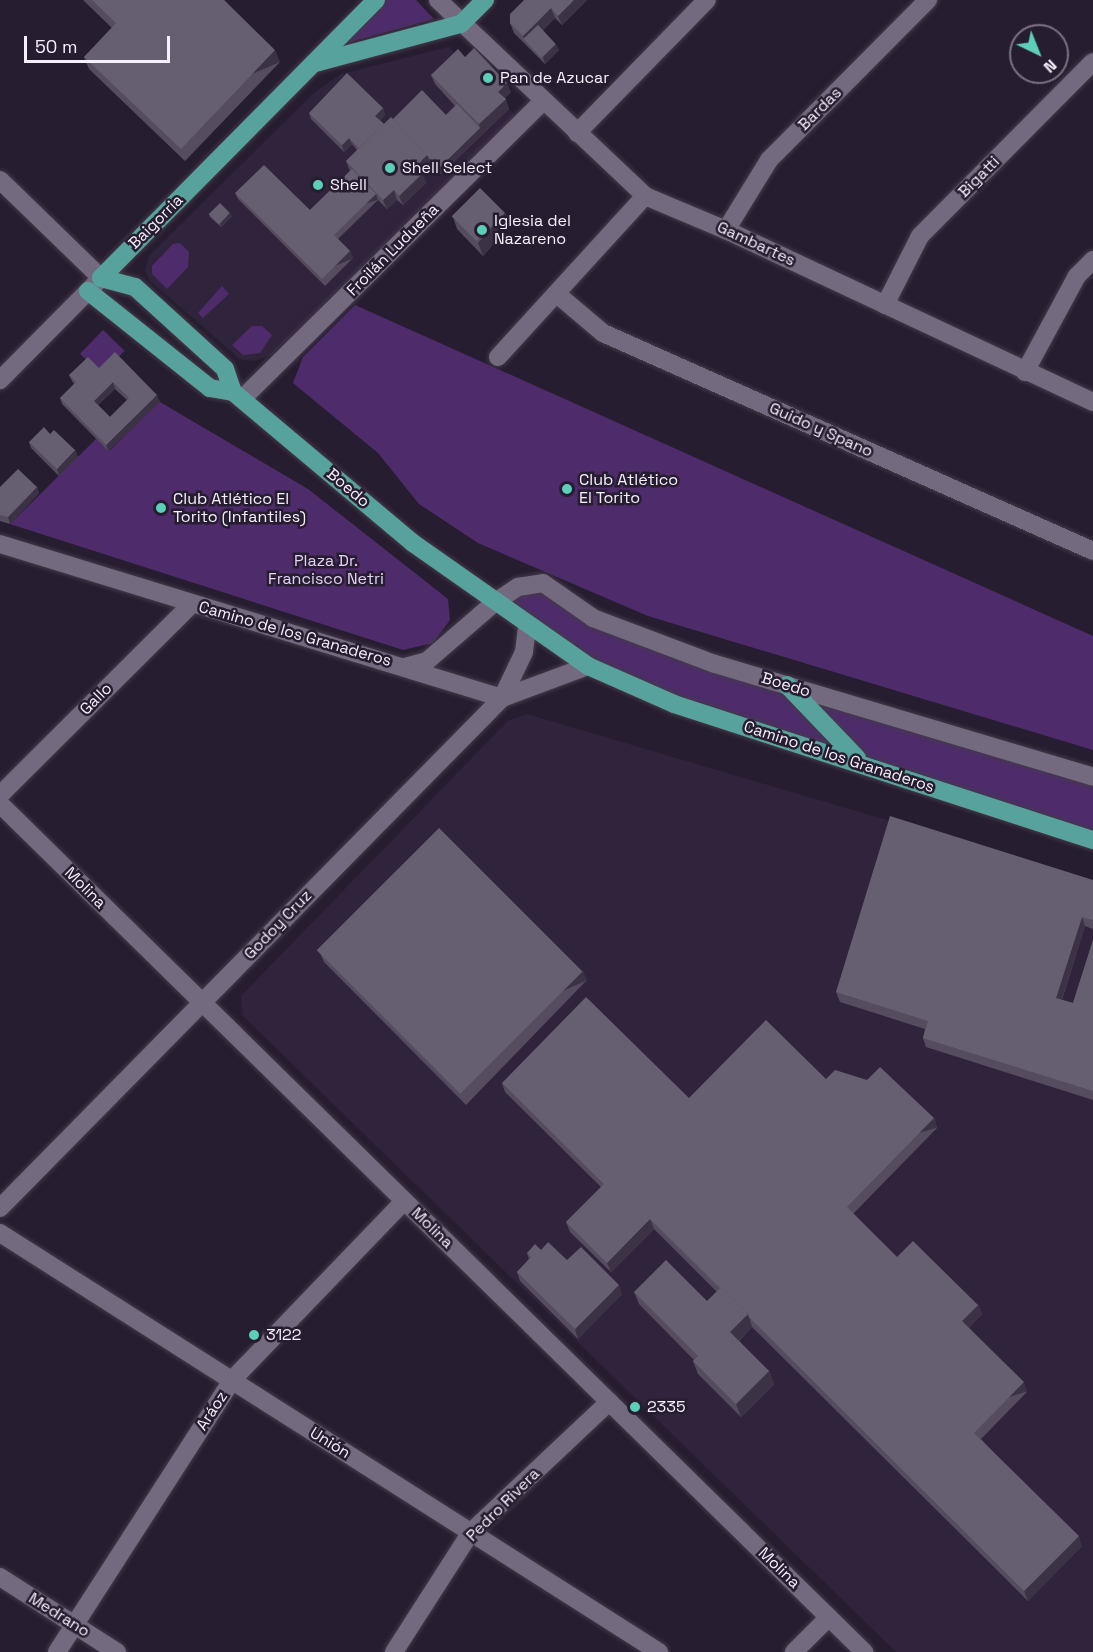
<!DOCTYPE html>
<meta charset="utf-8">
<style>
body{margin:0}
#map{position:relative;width:1093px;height:1652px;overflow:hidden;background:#271d30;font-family:"Space Grotesk",sans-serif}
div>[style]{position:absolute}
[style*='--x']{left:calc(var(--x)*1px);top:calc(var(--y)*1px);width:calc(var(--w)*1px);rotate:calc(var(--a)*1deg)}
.built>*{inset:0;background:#30243d}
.green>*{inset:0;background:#4e2c6b;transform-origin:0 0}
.roads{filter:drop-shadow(0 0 2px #433a4a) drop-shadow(0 0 2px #433a4a)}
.minor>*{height:18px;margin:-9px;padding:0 9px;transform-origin:9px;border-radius:9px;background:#746a80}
.major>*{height:18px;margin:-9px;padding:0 9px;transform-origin:9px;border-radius:9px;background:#57a29d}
.wall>*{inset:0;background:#554c60}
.shaded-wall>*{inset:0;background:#3b3246;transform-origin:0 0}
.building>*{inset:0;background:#665e71;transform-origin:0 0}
.dots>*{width:16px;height:16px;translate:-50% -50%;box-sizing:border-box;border:3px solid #271d30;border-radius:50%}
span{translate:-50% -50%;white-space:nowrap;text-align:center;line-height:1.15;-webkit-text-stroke:5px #271d30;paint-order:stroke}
.poi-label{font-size:16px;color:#f6f0fd}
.left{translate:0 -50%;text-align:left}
.street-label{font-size:16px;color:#f6f0fd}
.park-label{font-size:16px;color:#e3d0f8}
.north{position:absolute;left:1009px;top:24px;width:60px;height:60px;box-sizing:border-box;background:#271d30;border:2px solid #7a7182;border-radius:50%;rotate:137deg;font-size:16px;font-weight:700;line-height:24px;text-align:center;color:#f6f0fd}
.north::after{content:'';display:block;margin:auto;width:21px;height:27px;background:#5dceb9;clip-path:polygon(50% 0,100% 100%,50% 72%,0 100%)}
.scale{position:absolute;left:24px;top:36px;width:146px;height:27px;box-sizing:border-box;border:3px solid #f6f0fd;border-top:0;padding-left:8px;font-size:18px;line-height:21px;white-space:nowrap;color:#f6f0fd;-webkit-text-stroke:4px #271d30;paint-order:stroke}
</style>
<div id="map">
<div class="built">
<div style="clip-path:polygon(449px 47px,515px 115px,273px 354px,255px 361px,241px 360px,149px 280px,145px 270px,149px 256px,315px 92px,341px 74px)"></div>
<div style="clip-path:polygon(527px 714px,1093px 881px,1093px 1652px,896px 1652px,243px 1016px,241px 996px,508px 721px)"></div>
</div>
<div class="green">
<div style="clip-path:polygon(384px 0,416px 0,434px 19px,339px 45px)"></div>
<div style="clip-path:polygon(180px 243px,189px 252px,188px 267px,167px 289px,152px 274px,152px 266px,173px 244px)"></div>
<div style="clip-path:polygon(222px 286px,229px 294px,203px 318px,198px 313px)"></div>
<div style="clip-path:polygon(355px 305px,1093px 636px,1093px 750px,648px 616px,478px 543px,419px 504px,378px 453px,293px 383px,303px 357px)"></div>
<div style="clip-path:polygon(252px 326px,262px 326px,272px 335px,260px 353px,243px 355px,232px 345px)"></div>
<div style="left:103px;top:330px;width:30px;height:33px;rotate:44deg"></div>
<div style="clip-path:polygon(160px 402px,308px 489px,448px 599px,450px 620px,433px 643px,403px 650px,10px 524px,96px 439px,109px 451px)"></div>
<div style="clip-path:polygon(525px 583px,593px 618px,1093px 777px,1093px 840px,674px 704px,494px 603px)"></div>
</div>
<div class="roads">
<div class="minor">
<div style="--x:438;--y:0;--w:285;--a:43.4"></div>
<div style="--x:645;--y:196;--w:88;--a:22.8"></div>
<div style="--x:726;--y:230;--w:405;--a:25.1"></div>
<div style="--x:577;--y:133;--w:186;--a:-45.7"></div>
<div style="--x:0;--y:180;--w:141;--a:44.1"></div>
<div style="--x:101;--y:278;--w:144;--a:134.7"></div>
<div style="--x:726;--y:230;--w:82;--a:-58.4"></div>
<div style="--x:769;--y:160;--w:226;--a:-45.2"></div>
<div style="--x:558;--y:295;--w:59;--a:40.2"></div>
<div style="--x:603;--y:333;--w:536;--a:23.98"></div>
<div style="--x:885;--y:305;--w:77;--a:-63.1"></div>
<div style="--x:920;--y:236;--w:245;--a:-45.2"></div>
<div style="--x:498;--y:357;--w:218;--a:-47.6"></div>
<div style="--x:1025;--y:372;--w:109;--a:-61.6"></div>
<div style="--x:1077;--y:276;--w:23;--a:-45"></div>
<div style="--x:242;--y:399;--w:424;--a:-44.7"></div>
<div style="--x:0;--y:544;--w:525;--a:17.05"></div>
<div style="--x:502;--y:698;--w:92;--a:-20.4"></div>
<div style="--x:405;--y:667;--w:23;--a:-15"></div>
<div style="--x:427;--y:661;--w:89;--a:-40.9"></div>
<div style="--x:494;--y:603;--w:29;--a:-34"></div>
<div style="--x:518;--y:587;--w:25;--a:-9"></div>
<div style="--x:543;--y:583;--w:61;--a:35"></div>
<div style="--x:593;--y:618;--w:130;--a:20.7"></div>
<div style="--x:715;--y:664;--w:395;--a:16.6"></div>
<div style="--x:0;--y:795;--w:271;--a:-44.9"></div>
<div style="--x:0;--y:804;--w:1211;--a:44.46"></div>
<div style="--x:0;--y:1208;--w:716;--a:-45.45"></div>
<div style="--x:502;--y:698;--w:51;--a:-64.4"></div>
<div style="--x:524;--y:652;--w:26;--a:-83"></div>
<div style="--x:0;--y:1233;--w:781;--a:32.45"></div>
<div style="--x:0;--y:1577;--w:139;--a:32.7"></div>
<div style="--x:57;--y:1652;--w:323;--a:-57.2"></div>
<div style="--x:232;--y:1380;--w:248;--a:-46.1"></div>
<div style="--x:394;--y:1652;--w:143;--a:-57.3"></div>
<div style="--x:471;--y:1532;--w:190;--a:-43.3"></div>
<div style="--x:794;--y:1652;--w:49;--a:-45"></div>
</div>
<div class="major">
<div style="--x:376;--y:0;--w:391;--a:134.7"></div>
<div style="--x:101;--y:278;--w:35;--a:15"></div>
<div style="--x:135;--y:287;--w:122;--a:42.3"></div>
<div style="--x:225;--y:369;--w:24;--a:71"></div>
<div style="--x:233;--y:392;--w:235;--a:40"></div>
<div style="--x:413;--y:543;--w:214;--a:35.1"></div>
<div style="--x:588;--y:666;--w:94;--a:23.8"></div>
<div style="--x:674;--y:704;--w:441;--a:18"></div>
<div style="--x:315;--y:63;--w:151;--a:-15"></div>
<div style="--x:461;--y:24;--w:34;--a:-45"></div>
<div style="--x:88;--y:291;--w:156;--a:38.5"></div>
<div style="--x:210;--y:388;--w:23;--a:10"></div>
<div style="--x:787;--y:685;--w:101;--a:46.2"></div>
</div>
</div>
<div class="wall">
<div style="clip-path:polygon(83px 0,224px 0,280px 62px,185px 161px,89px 69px,84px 57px,112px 28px)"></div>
<div style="clip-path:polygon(587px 0,562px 25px,555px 18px,543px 30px,559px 50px,545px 64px,514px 33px,510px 23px,510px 14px)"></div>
<div style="clip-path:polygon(465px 57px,511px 92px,505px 98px,509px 109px,441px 174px,431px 164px,422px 173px,426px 183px,403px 205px,397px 200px,387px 209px,378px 200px,338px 239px,350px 251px,353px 258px,325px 286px,238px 199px,235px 193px,310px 210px,350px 171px,346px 161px,357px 150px,352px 144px,344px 152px,311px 119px,309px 113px,383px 108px,385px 115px,380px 120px,384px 124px,393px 119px,446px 115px,455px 106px,435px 84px,431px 75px)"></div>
<div style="clip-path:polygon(505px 213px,509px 226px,483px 256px,457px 229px,453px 217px)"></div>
<div style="clip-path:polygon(209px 214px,232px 216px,221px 227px,210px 217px)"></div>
<div style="clip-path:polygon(evenodd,99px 368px,160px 402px,108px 451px,62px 404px,60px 398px,74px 384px,72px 381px,69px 375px,99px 368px,115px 389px,127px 400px,110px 417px,98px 405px,115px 389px)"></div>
<div style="clip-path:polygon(50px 434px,75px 450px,78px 457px,59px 476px,31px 448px,29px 442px)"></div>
<div style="clip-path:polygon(0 487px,37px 487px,39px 493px,10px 524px,0 521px)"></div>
<div style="clip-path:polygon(1093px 880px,1093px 929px,1085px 926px,1062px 1000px,1073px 1003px,1093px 940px,1093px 1100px,926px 1047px,923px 1038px,925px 1029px,840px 1002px,836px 992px)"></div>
<div style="clip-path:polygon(320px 953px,587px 980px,466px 1105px,324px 962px)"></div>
<div style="clip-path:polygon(826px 1079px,934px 1118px,937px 1128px,853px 1214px,897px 1257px,978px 1305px,982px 1314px,969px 1328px,1027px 1392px,981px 1439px,1082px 1546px,1028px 1601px,752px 1327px,739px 1341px,769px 1371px,774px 1384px,741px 1417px,698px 1374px,693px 1361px,694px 1360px,639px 1304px,634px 1292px,707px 1301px,717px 1292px,654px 1229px,611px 1272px,570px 1232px,566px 1222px,601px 1187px,505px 1092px,502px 1083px,689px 1098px)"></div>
<div style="clip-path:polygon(541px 1250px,567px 1260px,622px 1294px,578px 1339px,520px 1281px,517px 1272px,529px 1259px,527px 1253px)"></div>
</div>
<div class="shaded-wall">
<div style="clip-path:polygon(574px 0,587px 0,562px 25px,558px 16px)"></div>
<div style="clip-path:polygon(551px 8px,555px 18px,529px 44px,524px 39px,523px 36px)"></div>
<div style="clip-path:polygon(556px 44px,559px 50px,545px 64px,543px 57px)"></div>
<div style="left:275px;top:50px;width:13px;height:137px;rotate:67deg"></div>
<div style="clip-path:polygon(507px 83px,511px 92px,502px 101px,498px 92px)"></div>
<div style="clip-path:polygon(506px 99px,509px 109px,441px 174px,439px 168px,480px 128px,479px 124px)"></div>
<div style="clip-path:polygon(383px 108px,385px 115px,378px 122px,375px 116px)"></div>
<div style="clip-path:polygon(349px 138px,352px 144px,344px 152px,342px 145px)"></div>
<div style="clip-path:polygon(427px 155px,431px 164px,419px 176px,416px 166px)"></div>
<div style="clip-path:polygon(423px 173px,426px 183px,403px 205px,399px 196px)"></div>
<div style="clip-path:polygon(394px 190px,397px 200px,387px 209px,383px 200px)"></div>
<div style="left:376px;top:194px;width:6px;height:59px;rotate:72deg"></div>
<div style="clip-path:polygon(230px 213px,232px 216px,221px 227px,220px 224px)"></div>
<div style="clip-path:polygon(505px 213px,509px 226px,483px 256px,478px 243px)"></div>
<div style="left:350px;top:251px;width:8px;height:40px;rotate:67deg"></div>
<div style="clip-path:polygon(113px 382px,115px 389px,96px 407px,94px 401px)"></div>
<div style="clip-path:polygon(157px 395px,160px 402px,108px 451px,106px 445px)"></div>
<div style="clip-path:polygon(75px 450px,78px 457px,59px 476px,57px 469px)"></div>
<div style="clip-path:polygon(37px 487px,39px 493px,10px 524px,8px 517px)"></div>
<div style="clip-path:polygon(1082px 917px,1085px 926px,1059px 1008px,1056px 998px)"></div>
<div style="left:583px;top:971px;width:10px;height:173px;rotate:66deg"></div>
<div style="left:934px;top:1118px;width:10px;height:124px;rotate:73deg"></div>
<div style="clip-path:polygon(650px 1219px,654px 1229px,611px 1272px,607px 1263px)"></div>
<div style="clip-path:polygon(619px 1285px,622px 1294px,578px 1339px,575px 1329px)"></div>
<div style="clip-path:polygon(978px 1305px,982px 1314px,966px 1331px,962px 1321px)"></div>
<div style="clip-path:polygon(748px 1314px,752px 1327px,734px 1345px,730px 1332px)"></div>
<div style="clip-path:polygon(769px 1371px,774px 1384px,741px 1417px,736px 1404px)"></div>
<div style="left:1024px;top:1382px;width:10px;height:71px;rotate:73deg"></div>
<div style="clip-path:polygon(1079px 1536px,1082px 1546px,1028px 1601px,1024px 1591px)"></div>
</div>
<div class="building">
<div style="clip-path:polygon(92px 0,224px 0,275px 50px,181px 149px,84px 57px,116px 23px)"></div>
<div style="clip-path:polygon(524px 0,574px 0,558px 16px,551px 8px,523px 36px,510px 23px,510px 14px)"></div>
<div style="left:538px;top:25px;width:26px;height:20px;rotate:47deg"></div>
<div style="clip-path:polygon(474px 48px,507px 83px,498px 92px,506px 99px,479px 124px,431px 75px,458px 49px,465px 57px)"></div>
<div style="clip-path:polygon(347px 73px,383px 108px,375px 116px,384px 124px,359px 148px,349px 138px,342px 145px,309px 113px)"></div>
<div style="clip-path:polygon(422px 90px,446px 115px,457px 104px,480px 128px,439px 168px,393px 119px)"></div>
<div style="clip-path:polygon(391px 117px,427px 155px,416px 166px,423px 173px,399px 196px,394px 190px,383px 200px,346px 161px)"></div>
<div style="clip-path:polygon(264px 165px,310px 210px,352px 169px,376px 194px,334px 235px,350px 251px,322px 279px,235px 193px)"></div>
<div style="left:480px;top:188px;width:35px;height:40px;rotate:45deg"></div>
<div style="left:220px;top:203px;width:14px;height:16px;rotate:45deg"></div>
<div style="clip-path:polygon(evenodd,115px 352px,157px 395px,106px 445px,60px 398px,76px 382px,69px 375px,88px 357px,99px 368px,115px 352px,113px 382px,129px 398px,110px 417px,94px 401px,113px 382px)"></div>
<div style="clip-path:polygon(44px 427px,50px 434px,54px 430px,75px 450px,57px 469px,29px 442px)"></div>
<div style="clip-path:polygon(18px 469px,37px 487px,8px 517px,0 515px,0 487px)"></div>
<div style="clip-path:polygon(890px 816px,1093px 880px,1093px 920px,1082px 917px,1056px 998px,1073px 1003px,1093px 940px,1093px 1091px,923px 1038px,928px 1021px,836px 992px)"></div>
<div style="left:439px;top:828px;width:203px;height:173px;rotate:45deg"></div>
<div style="clip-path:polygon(586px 997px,689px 1098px,766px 1020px,826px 1079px,835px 1070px,867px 1080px,880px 1067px,934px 1118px,847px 1207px,897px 1257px,913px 1241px,978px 1305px,962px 1321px,1024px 1382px,974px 1433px,1079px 1536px,1024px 1591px,749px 1317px,748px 1314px,721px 1287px,720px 1288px,650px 1219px,607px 1263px,566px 1222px,604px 1184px,502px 1083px)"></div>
<div style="clip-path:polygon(548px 1242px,567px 1260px,581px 1247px,619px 1285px,575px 1329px,517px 1272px,531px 1257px,527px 1253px,535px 1244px,541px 1250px)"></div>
<div style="clip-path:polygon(666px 1260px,707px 1301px,721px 1287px,748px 1314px,730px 1332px,769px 1371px,736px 1404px,693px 1361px,698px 1356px,634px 1292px)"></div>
</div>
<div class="dots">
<div style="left:488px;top:78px;background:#5dceb9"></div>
<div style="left:390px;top:168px;background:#5dceb9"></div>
<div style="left:318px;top:185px;background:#5dceb9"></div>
<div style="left:482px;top:230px;background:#5dceb9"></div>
<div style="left:567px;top:489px;background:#5dceb9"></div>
<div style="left:161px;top:508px;background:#5dceb9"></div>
<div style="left:254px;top:1335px;background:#5dceb9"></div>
<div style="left:635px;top:1407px;background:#5dceb9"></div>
</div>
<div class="poi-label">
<span class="left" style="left:500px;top:78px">Pan de Azucar</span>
<span class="left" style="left:402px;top:168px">Shell Select</span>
<span class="left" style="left:330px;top:185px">Shell</span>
<span class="left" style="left:494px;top:230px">Iglesia del<br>Nazareno</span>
<span class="left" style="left:579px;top:489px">Club Atlético<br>El Torito</span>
<span class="left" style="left:173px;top:508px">Club Atlético El<br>Torito (Infantiles)</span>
<span class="left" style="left:266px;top:1335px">3122</span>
<span class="left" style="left:647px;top:1407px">2335</span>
</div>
<div class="street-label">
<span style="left:820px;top:109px;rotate:-45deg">Bardas</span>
<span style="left:979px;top:177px;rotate:-45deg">Bigatti</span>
<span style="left:156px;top:222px;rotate:-45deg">Baigorria</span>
<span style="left:756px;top:244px;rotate:25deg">Gambartes</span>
<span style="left:393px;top:250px;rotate:-45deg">Froilán Ludueña</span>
<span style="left:821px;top:430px;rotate:24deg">Guido y Spano</span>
<span style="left:348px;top:488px;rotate:40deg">Boedo</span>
<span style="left:295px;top:634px;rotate:16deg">Camino de los Granaderos</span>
<span style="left:786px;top:685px;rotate:17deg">Boedo</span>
<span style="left:96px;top:699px;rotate:-45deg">Gallo</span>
<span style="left:839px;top:757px;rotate:18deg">Camino de los Granaderos</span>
<span style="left:85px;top:888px;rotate:45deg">Molina</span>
<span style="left:278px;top:925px;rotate:-46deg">Godoy Cruz</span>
<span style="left:432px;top:1228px;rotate:44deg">Molina</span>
<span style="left:212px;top:1411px;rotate:-57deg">Aráoz</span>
<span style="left:330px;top:1443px;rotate:32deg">Unión</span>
<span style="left:503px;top:1505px;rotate:-45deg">Pedro Rivera</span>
<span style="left:779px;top:1568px;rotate:44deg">Molina</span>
<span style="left:59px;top:1615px;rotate:32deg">Medrano</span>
</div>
<div class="park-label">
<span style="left:326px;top:570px">Plaza Dr.<br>Francisco Netri</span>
</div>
<div class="north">N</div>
<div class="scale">50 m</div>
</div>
